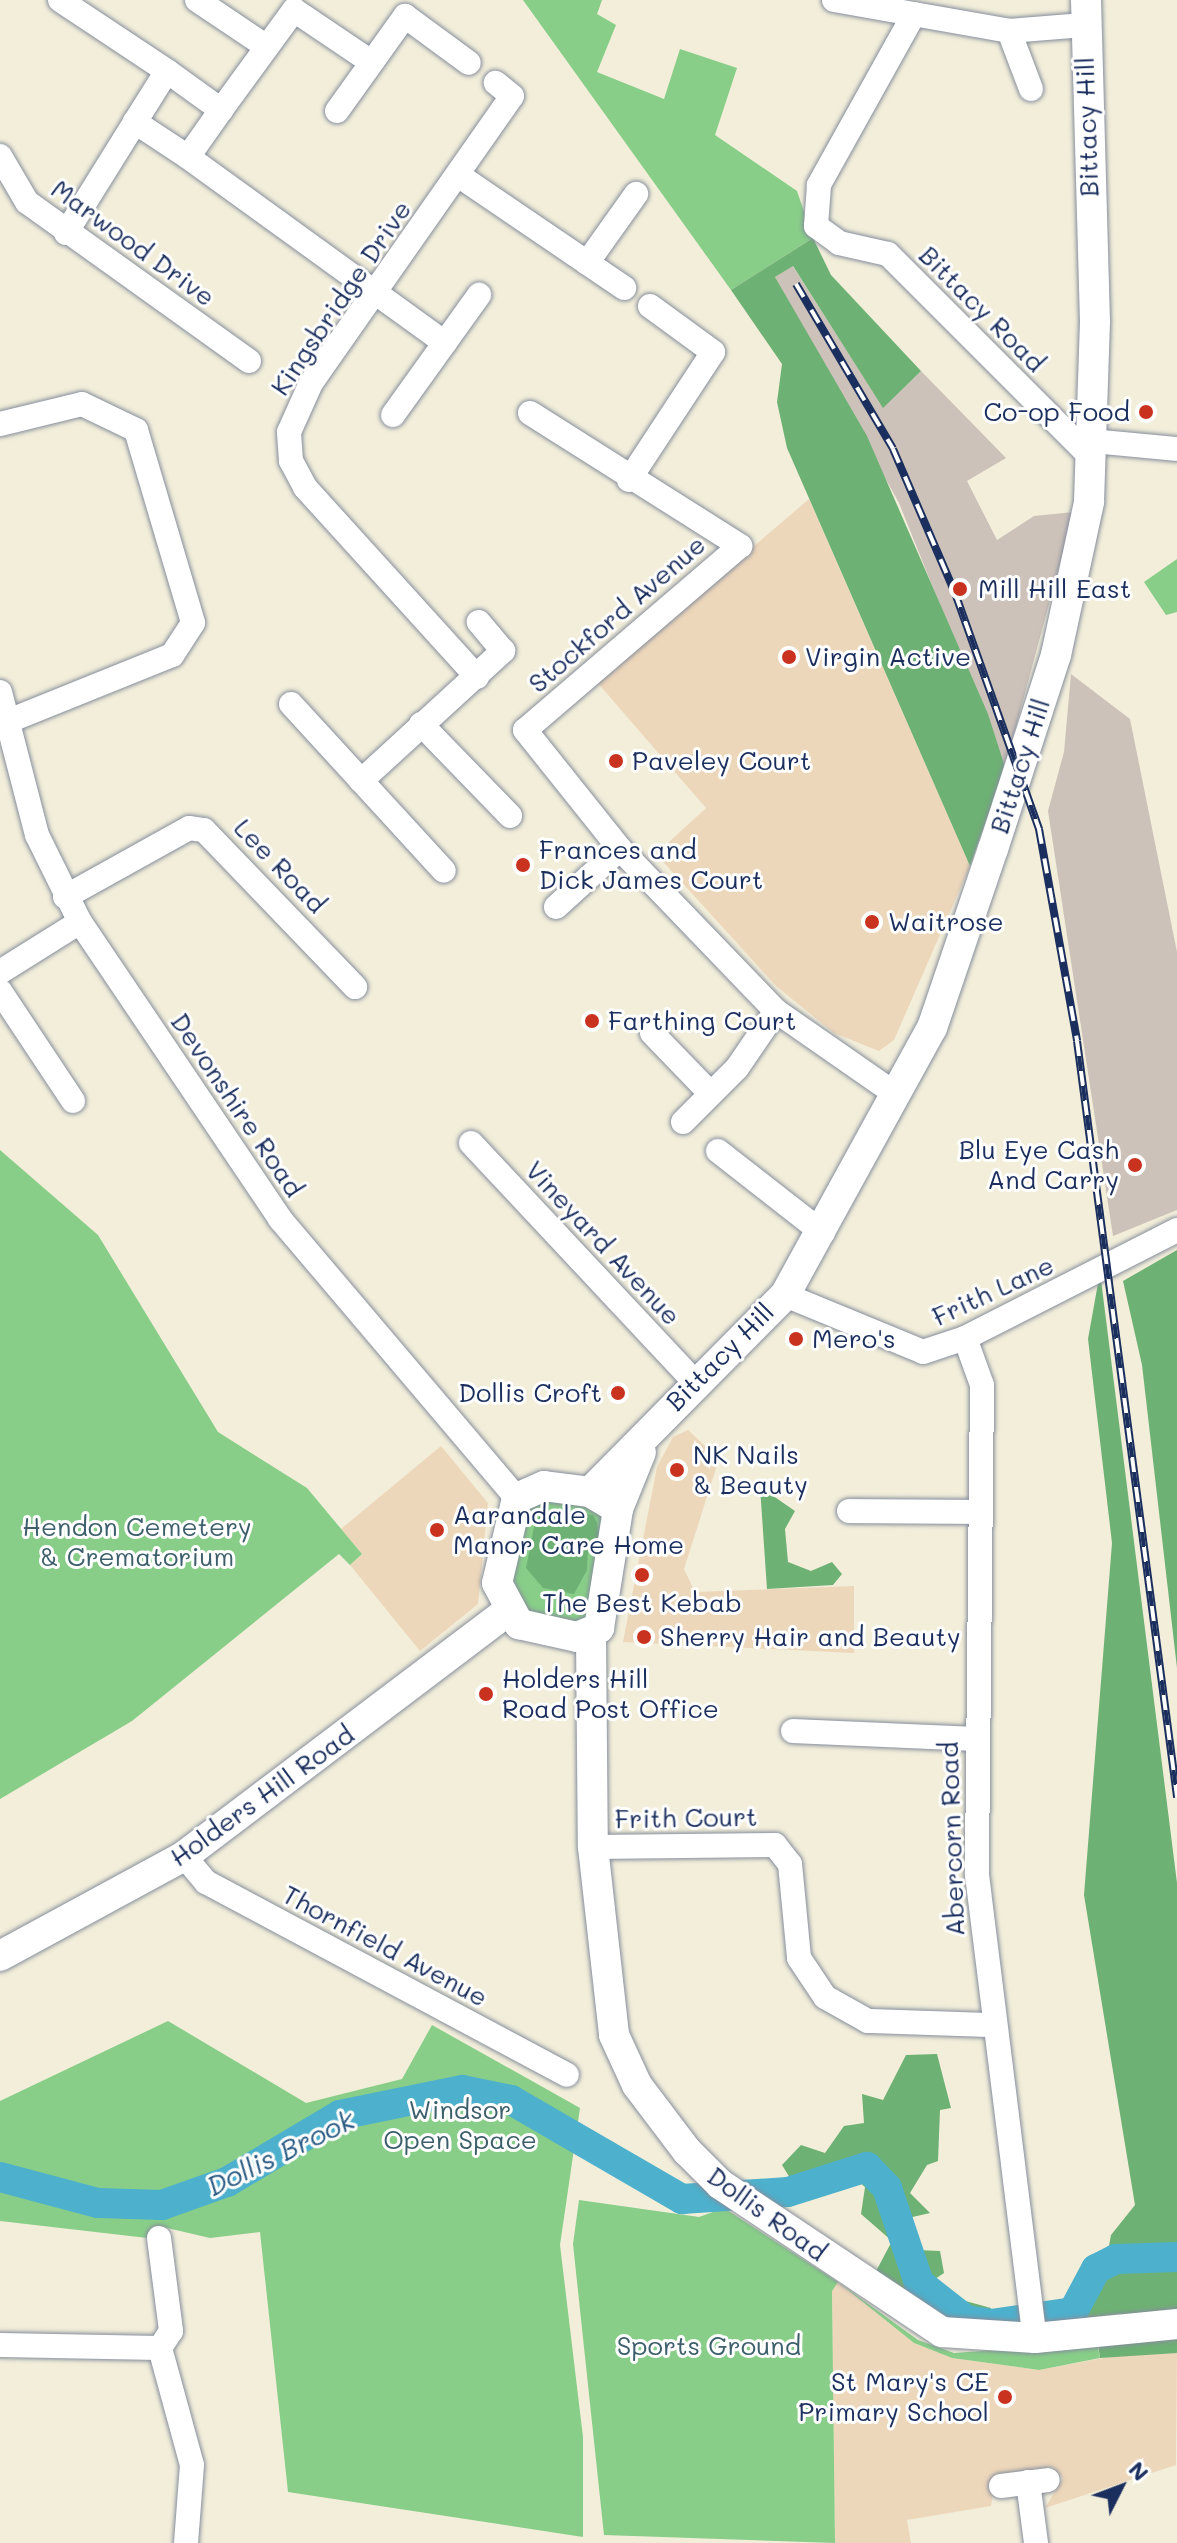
<!DOCTYPE html>
<style>
body{margin:0}
#map{position:relative;width:1177px;height:2543px;overflow:hidden;background:#f2eeda;font-family:Mali,sans-serif}
div>[style]{position:absolute}
[style*='--x']{left:calc(var(--x)*1px);top:calc(var(--y)*1px);width:calc(var(--w)*1px);rotate:calc(var(--a)*1deg)}
.built>*{inset:0;background:#edd7bb}
.industrial>*{inset:0;background:#ccc2b9}
.green>*{inset:0;background:#88ce88}
.forest>*{inset:0;background:#6eb174}
.river>*{height:30px;margin:-15px;padding:0 15px;transform-origin:15px;border-radius:15px;background:#4db0cc}
.roads{filter:drop-shadow(0 0 2px #868e9c) drop-shadow(0 0 2px #868e9c)}
.minor>*{height:24px;margin:-12px;padding:0 12px;transform-origin:12px;border-radius:12px;background:#fff}
.major>*{height:30px;margin:-15px;padding:0 15px;transform-origin:15px;border-radius:15px;background:#fff}
.rail>*{height:8px;margin-top:-4px;transform-origin:0;background:repeating-linear-gradient(90deg,#fff 0 15px,#1b2f5e 0 30px);box-sizing:border-box;border-block:2px solid #1b2f5e}
.dots>*{width:22px;height:22px;translate:-50% -50%;box-sizing:border-box;border:4px solid #fff;border-radius:50%}
span{translate:-50% -50%;white-space:nowrap;text-align:center;line-height:1.15;-webkit-text-stroke:6px #fff;paint-order:stroke}
.street-label{font-size:26px;color:#1b2f5e}
.poi-label{font-size:26px;color:#1b2f5e}
.right{translate:-100% -50%;text-align:right}
.left{translate:0 -50%;text-align:left}
.park-label{font-size:26px;color:#3c5f6b}
.water-label{font-size:28px;color:#2c5c84;font-style:italic}
.north{position:absolute;left:1081px;top:2447px;width:80px;height:80px;-webkit-text-stroke:6px #fff;paint-order:stroke;rotate:48deg;font-size:22px;font-weight:700;line-height:32px;text-align:center;color:#1b2f5e}
.north::after{content:'';display:block;margin:auto;width:28px;height:36px;background:#1b2f5e;clip-path:polygon(50% 0,100% 100%,50% 72%,0 100%)}
</style>
<div id="map">
<div class="built">
<div style="clip-path:polygon(809px 499px,970px 866px,894px 1040px,879px 1051px,834px 1033px,776px 986px,656px 854px,706px 808px,596px 681px)"></div>
<div style="clip-path:polygon(688px 1430px,719px 1459px,684px 1569px,695px 1592px,854px 1586px,854px 1653px,623px 1642px,657px 1467px,673px 1437px)"></div>
<div style="clip-path:polygon(441px 1446px,488px 1503px,478px 1604px,420px 1651px,350px 1565px,362px 1554px,341px 1529px)"></div>
<div style="clip-path:polygon(838px 2282px,914px 2343px,952px 2358px,1039px 2370px,1124px 2354px,1177px 2353px,1176px 2465px,1045px 2508px,1063px 2478px,1052px 2467px,996px 2475px,991px 2506px,907px 2520px,911px 2543px,835px 2543px,832px 2290px)"></div>
</div>
<div class="industrial">
<div style="clip-path:polygon(792px 265px,883px 407px,921px 371px,1006px 458px,967px 481px,997px 540px,1034px 516px,1074px 512px,1005px 767px,899px 503px,775px 277px)"></div>
<div style="clip-path:polygon(1071px 674px,1130px 719px,1177px 952px,1177px 1210px,1113px 1236px,1048px 811px,1064px 752px)"></div>
</div>
<div class="green">
<div style="clip-path:polygon(523px 0,602px 0,597px 14px,616px 25px,597px 72px,664px 99px,680px 49px,737px 68px,715px 135px,797px 191px,813px 238px,731px 290px)"></div>
<div style="clip-path:polygon(1177px 559px,1177px 612px,1166px 615px,1144px 582px)"></div>
<div style="clip-path:polygon(0 1150px,98px 1235px,218px 1432px,307px 1488px,362px 1554px,350px 1565px,339px 1554px,132px 1721px,0 1799px)"></div>
<div style="clip-path:polygon(545px 1498px,598px 1508px,606px 1520px,586px 1618px,574px 1624px,527px 1613px,511px 1594px,521px 1513px)"></div>
<div style="clip-path:polygon(168px 2021px,306px 2103px,402px 2079px,432px 2025px,580px 2108px,560px 2245px,583px 2437px,583px 2537px,288px 2492px,260px 2232px,210px 2238px,163px 2227px,156px 2239px,0 2221px,0 2101px)"></div>
<div style="clip-path:polygon(579px 2200px,699px 2217px,724px 2208px,838px 2282px,918px 2340px,954px 2353px,1097px 2343px,1100px 2358px,1039px 2370px,952px 2358px,914px 2343px,838px 2282px,832px 2291px,835px 2543px,604px 2535px,573px 2244px)"></div>
</div>
<div class="forest">
<div style="clip-path:polygon(813px 238px,831px 275px,921px 371px,883px 408px,793px 266px,775px 277px,867px 436px,988px 714px,1005px 767px,970px 866px,787px 448px,777px 402px,782px 364px,731px 290px)"></div>
<div style="clip-path:polygon(1177px 1250px,1177px 1668px,1142px 1365px,1123px 1281px)"></div>
<div style="clip-path:polygon(1100px 1272px,1177px 1883px,1177px 2353px,1100px 2358px,1097px 2337px,1120px 2314px,1047px 2322px,1047px 2313px,1076px 2303px,1092px 2265px,1107px 2256px,1111px 2235px,1135px 2205px,1084px 1895px,1112px 1543px,1088px 1339px)"></div>
<div style="clip-path:polygon(760px 1487px,795px 1511px,785px 1529px,788px 1562px,811px 1571px,832px 1562px,842px 1574px,833px 1585px,767px 1589px)"></div>
<div style="clip-path:polygon(545px 1510px,593px 1515px,597px 1523px,599px 1539px,588px 1548px,587px 1570px,574px 1594px,543px 1588px,526px 1568px,535px 1522px)"></div>
<div style="clip-path:polygon(937px 2054px,951px 2108px,940px 2110px,938px 2161px,927px 2165px,910px 2193px,930px 2213px,908px 2218px,917px 2250px,940px 2251px,944px 2273px,932px 2281px,951px 2297px,991px 2308px,986px 2328px,938px 2318px,943px 2310px,917px 2292px,910px 2301px,874px 2275px,892px 2241px,861px 2214px,865px 2187px,853px 2177px,801px 2196px,782px 2165px,801px 2145px,825px 2153px,844px 2126px,864px 2123px,862px 2094px,883px 2100px,906px 2055px)"></div>
</div>
<div class="river">
<div style="--x:0;--y:2177;--w:101;--a:14.9"></div>
<div style="--x:98;--y:2203;--w:64;--a:1.8"></div>
<div style="--x:162;--y:2205;--w:69;--a:-19.5"></div>
<div style="--x:227;--y:2182;--w:131;--a:-30.7"></div>
<div style="--x:340;--y:2115;--w:125;--a:-11.6"></div>
<div style="--x:462;--y:2090;--w:50;--a:11.5"></div>
<div style="--x:511;--y:2100;--w:198;--a:30.1"></div>
<div style="--x:682;--y:2199;--w:106;--a:-3.8"></div>
<div style="--x:788;--y:2192;--w:83;--a:-17.6"></div>
<div style="--x:867;--y:2167;--w:29;--a:46"></div>
<div style="--x:887;--y:2188;--w:100;--a:71.4"></div>
<div style="--x:919;--y:2283;--w:60;--a:38.2"></div>
<div style="--x:966;--y:2320;--w:25;--a:9"></div>
<div style="--x:991;--y:2324;--w:83;--a:-8.3"></div>
<div style="--x:1073;--y:2312;--w:49;--a:-61.9"></div>
<div style="--x:1096;--y:2269;--w:22;--a:-27"></div>
<div style="--x:1116;--y:2259;--w:61;--a:-1.9"></div>
</div>
<div class="roads">
<div class="minor">
<div style="--x:60;--y:0;--w:128;--a:33.6"></div>
<div style="--x:167;--y:71;--w:67;--a:35.8"></div>
<div style="--x:221;--y:110;--w:57;--a:125.1"></div>
<div style="--x:188;--y:157;--w:64;--a:-146.6"></div>
<div style="--x:135;--y:122;--w:60;--a:-57.9"></div>
<div style="--x:197;--y:0;--w:84;--a:33.9"></div>
<div style="--x:834;--y:0;--w:178;--a:10"></div>
<div style="--x:1009;--y:31;--w:75;--a:-4.6"></div>
<div style="--x:914;--y:14;--w:196;--a:119.1"></div>
<div style="--x:819;--y:185;--w:41;--a:94.2"></div>
<div style="--x:816;--y:226;--w:29;--a:36"></div>
<div style="--x:839;--y:243;--w:50;--a:12.7"></div>
<div style="--x:888;--y:254;--w:287;--a:45"></div>
<div style="--x:1009;--y:31;--w:62;--a:69.2"></div>
<div style="--x:221;--y:110;--w:124;--a:-53.9"></div>
<div style="--x:294;--y:10;--w:93;--a:34"></div>
<div style="--x:337;--y:111;--w:117;--a:-54.4"></div>
<div style="--x:405;--y:16;--w:79;--a:36.3"></div>
<div style="--x:0;--y:156;--w:53;--a:59.6"></div>
<div style="--x:27;--y:202;--w:273;--a:35.6"></div>
<div style="--x:188;--y:157;--w:317;--a:35.9"></div>
<div style="--x:458;--y:175;--w:201;--a:34.2"></div>
<div style="--x:66;--y:233;--w:131;--a:-58.1"></div>
<div style="--x:587;--y:263;--w:85;--a:-54.6"></div>
<div style="--x:530;--y:413;--w:249;--a:32.3"></div>
<div style="--x:740;--y:546;--w:283;--a:139.4"></div>
<div style="--x:525;--y:730;--w:152;--a:51.4"></div>
<div style="--x:620;--y:849;--w:225;--a:46.1"></div>
<div style="--x:776;--y:1011;--w:147;--a:34.8"></div>
<div style="--x:393;--y:415;--w:148;--a:-54.4"></div>
<div style="--x:0;--y:424;--w:84;--a:-13.7"></div>
<div style="--x:82;--y:404;--w:60;--a:25.7"></div>
<div style="--x:136;--y:430;--w:201;--a:73.5"></div>
<div style="--x:193;--y:623;--w:38;--a:123"></div>
<div style="--x:172;--y:655;--w:176;--a:158"></div>
<div style="--x:1092;--y:441;--w:85;--a:5.4"></div>
<div style="--x:629;--y:480;--w:153;--a:-56.7"></div>
<div style="--x:713;--y:352;--w:78;--a:-143.9"></div>
<div style="--x:477;--y:677;--w:256;--a:-132.2"></div>
<div style="--x:305;--y:487;--w:30;--a:-118"></div>
<div style="--x:291;--y:461;--w:29;--a:-94"></div>
<div style="--x:289;--y:432;--w:54;--a:-65.8"></div>
<div style="--x:311;--y:383;--w:350;--a:-55"></div>
<div style="--x:512;--y:96;--w:21;--a:-141"></div>
<div style="--x:0;--y:692;--w:148;--a:75.5"></div>
<div style="--x:37;--y:835;--w:97;--a:63.7"></div>
<div style="--x:80;--y:922;--w:358;--a:56"></div>
<div style="--x:280;--y:1219;--w:366;--a:49.7"></div>
<div style="--x:291;--y:704;--w:226;--a:47.5"></div>
<div style="--x:421;--y:724;--w:128;--a:45.9"></div>
<div style="--x:361;--y:781;--w:193;--a:-42.5"></div>
<div style="--x:503;--y:651;--w:38;--a:-130"></div>
<div style="--x:65;--y:897;--w:142;--a:-29.1"></div>
<div style="--x:189;--y:828;--w:15;--a:8"></div>
<div style="--x:204;--y:830;--w:218;--a:46.1"></div>
<div style="--x:556;--y:907;--w:86;--a:-42.2"></div>
<div style="--x:0;--y:972;--w:94;--a:-32"></div>
<div style="--x:0;--y:991;--w:132;--a:56.4"></div>
<div style="--x:652;--y:1033;--w:83;--a:46"></div>
<div style="--x:683;--y:1122;--w:76;--a:-45"></div>
<div style="--x:737;--y:1068;--w:69;--a:-55.6"></div>
<div style="--x:471;--y:1143;--w:325;--a:46.9"></div>
<div style="--x:718;--y:1151;--w:133;--a:38"></div>
<div style="--x:785;--y:1295;--w:149;--a:22.4"></div>
<div style="--x:923;--y:1352;--w:44;--a:-18.4"></div>
<div style="--x:965;--y:1338;--w:238;--a:-27"></div>
<div style="--x:965;--y:1338;--w:50;--a:70.1"></div>
<div style="--x:982;--y:1385;--w:490;--a:90.6"></div>
<div style="--x:977;--y:1875;--w:467;--a:82.9"></div>
<div style="--x:849;--y:1511;--w:128;--a:0.4"></div>
<div style="--x:793;--y:1731;--w:183;--a:2.5"></div>
<div style="--x:593;--y:1847;--w:182;--a:-0.6"></div>
<div style="--x:775;--y:1845;--w:24;--a:52"></div>
<div style="--x:790;--y:1864;--w:94;--a:84.5"></div>
<div style="--x:799;--y:1958;--w:47;--a:56.3"></div>
<div style="--x:825;--y:1997;--w:49;--a:29.2"></div>
<div style="--x:868;--y:2021;--w:123;--a:1.9"></div>
<div style="--x:184;--y:1856;--w:34;--a:50"></div>
<div style="--x:206;--y:1882;--w:409;--a:28.1"></div>
<div style="--x:159;--y:2238;--w:94;--a:82.6"></div>
<div style="--x:171;--y:2331;--w:20;--a:123"></div>
<div style="--x:0;--y:2345;--w:160;--a:1.1"></div>
<div style="--x:160;--y:2348;--w:121;--a:74.7"></div>
<div style="--x:192;--y:2465;--w:78;--a:94.4"></div>
<div style="--x:1028;--y:2482;--w:62;--a:82.5"></div>
<div style="--x:1001;--y:2486;--w:47;--a:-7.3"></div>
</div>
<div class="major">
<div style="--x:590;--y:1492;--w:277;--a:-45.3"></div>
<div style="--x:785;--y:1295;--w:305;--a:-61.2"></div>
<div style="--x:932;--y:1028;--w:189;--a:-71.2"></div>
<div style="--x:993;--y:849;--w:204;--a:-72"></div>
<div style="--x:1056;--y:655;--w:157;--a:-77.8"></div>
<div style="--x:1089;--y:502;--w:180;--a:-88.1"></div>
<div style="--x:1095;--y:322;--w:322;--a:-91.6"></div>
<div style="--x:618;--y:1509;--w:33;--a:-149"></div>
<div style="--x:590;--y:1492;--w:46;--a:-172.6"></div>
<div style="--x:544;--y:1486;--w:30;--a:156"></div>
<div style="--x:517;--y:1498;--w:87;--a:103.2"></div>
<div style="--x:497;--y:1583;--w:47;--a:61.8"></div>
<div style="--x:519;--y:1624;--w:59;--a:12.6"></div>
<div style="--x:577;--y:1637;--w:24;--a:-22"></div>
<div style="--x:599;--y:1628;--w:121;--a:-80.9"></div>
<div style="--x:618;--y:1509;--w:61;--a:-68"></div>
<div style="--x:591;--y:1636;--w:211;--a:89.5"></div>
<div style="--x:593;--y:1847;--w:189;--a:83.6"></div>
<div style="--x:614;--y:2035;--w:55;--a:65.3"></div>
<div style="--x:637;--y:2085;--w:83;--a:52.9"></div>
<div style="--x:687;--y:2151;--w:47;--a:45"></div>
<div style="--x:720;--y:2184;--w:267;--a:33.7"></div>
<div style="--x:942;--y:2332;--w:93;--a:3.7"></div>
<div style="--x:1035;--y:2338;--w:143;--a:-5.6"></div>
<div style="--x:0;--y:1956;--w:209;--a:-28.5"></div>
<div style="--x:184;--y:1856;--w:405;--a:-37.1"></div>
</div>
</div>
<div class="rail">
<div style="--x:796;--y:284;--w:191;--a:59.5"></div>
<div style="--x:893;--y:449;--w:157;--a:66.7"></div>
<div style="--x:955;--y:593;--w:251;--a:70.4"></div>
<div style="--x:1039;--y:829;--w:215;--a:79.8"></div>
<div style="--x:1077;--y:1041;--w:763;--a:82.46"></div>
</div>
<div class="dots">
<div style="left:1146px;top:412px;background:#c8321e"></div>
<div style="left:960px;top:589px;background:#c8321e"></div>
<div style="left:789px;top:657px;background:#c8321e"></div>
<div style="left:616px;top:761px;background:#c8321e"></div>
<div style="left:523px;top:865px;background:#c8321e"></div>
<div style="left:872px;top:922px;background:#c8321e"></div>
<div style="left:592px;top:1021px;background:#c8321e"></div>
<div style="left:1135px;top:1165px;background:#c8321e"></div>
<div style="left:796px;top:1339px;background:#c8321e"></div>
<div style="left:618px;top:1393px;background:#c8321e"></div>
<div style="left:677px;top:1470px;background:#c8321e"></div>
<div style="left:437px;top:1530px;background:#c8321e"></div>
<div style="left:642px;top:1575px;background:#c8321e"></div>
<div style="left:644px;top:1637px;background:#c8321e"></div>
<div style="left:486px;top:1694px;background:#c8321e"></div>
<div style="left:1005px;top:2397px;background:#c8321e"></div>
</div>
<div class="street-label">
<span style="left:1087px;top:127px;rotate:-92deg">Bittacy Hill</span>
<span style="left:133px;top:243px;rotate:36deg">Marwood Drive</span>
<span style="left:341px;top:298px;rotate:-56deg">Kingsbridge Drive</span>
<span style="left:982px;top:309px;rotate:45deg">Bittacy Road</span>
<span style="left:617px;top:614px;rotate:-41deg">Stockford Avenue</span>
<span style="left:1020px;top:766px;rotate:-72deg">Bittacy Hill</span>
<span style="left:280px;top:866px;rotate:46deg">Lee Road</span>
<span style="left:237px;top:1105px;rotate:56deg">Devonshire Road</span>
<span style="left:603px;top:1243px;rotate:47deg">Vineyard Avenue</span>
<span style="left:993px;top:1291px;rotate:-25deg">Frith Lane</span>
<span style="left:720px;top:1357px;rotate:-45deg">Bittacy Hill</span>
<span style="left:262px;top:1796px;rotate:-36deg">Holders Hill Road</span>
<span style="left:686px;top:1818px;rotate:-1deg">Frith Court</span>
<span style="left:952px;top:1839px;rotate:-92deg">Abercorn Road</span>
<span style="left:385px;top:1946px;rotate:28deg">Thornfield Avenue</span>
<span style="left:767px;top:2214px;rotate:36deg">Dollis Road</span>
</div>
<div class="poi-label">
<span class="right" style="left:1130px;top:412px">Co-op Food</span>
<span class="left" style="left:978px;top:589px">Mill Hill East</span>
<span class="left" style="left:805px;top:657px">Virgin Active</span>
<span class="left" style="left:632px;top:761px">Paveley Court</span>
<span class="left" style="left:539px;top:865px">Frances and<br>Dick James Court</span>
<span class="left" style="left:888px;top:922px">Waitrose</span>
<span class="left" style="left:608px;top:1021px">Farthing Court</span>
<span class="right" style="left:1119px;top:1165px">Blu Eye Cash<br>And Carry</span>
<span class="left" style="left:812px;top:1339px">Mero's</span>
<span class="right" style="left:602px;top:1393px">Dollis Croft</span>
<span class="left" style="left:693px;top:1470px">NK Nails<br>&amp; Beauty</span>
<span class="left" style="left:453px;top:1530px">Aarandale<br>Manor Care Home</span>
<span style="left:642px;top:1603px">The Best Kebab</span>
<span class="left" style="left:660px;top:1637px">Sherry Hair and Beauty</span>
<span class="left" style="left:502px;top:1694px">Holders Hill<br>Road Post Office</span>
<span class="right" style="left:989px;top:2397px">St Mary's CE<br>Primary School</span>
</div>
<div class="park-label">
<span style="left:137px;top:1542px">Hendon Cemetery<br>&amp; Crematorium</span>
<span style="left:460px;top:2125px">Windsor<br>Open Space</span>
<span style="left:709px;top:2346px">Sports Ground</span>
</div>
<div class="water-label">
<span style="left:280px;top:2152px;rotate:-26deg">Dollis Brook</span>
</div>
<div class="north">N</div>
</div>
